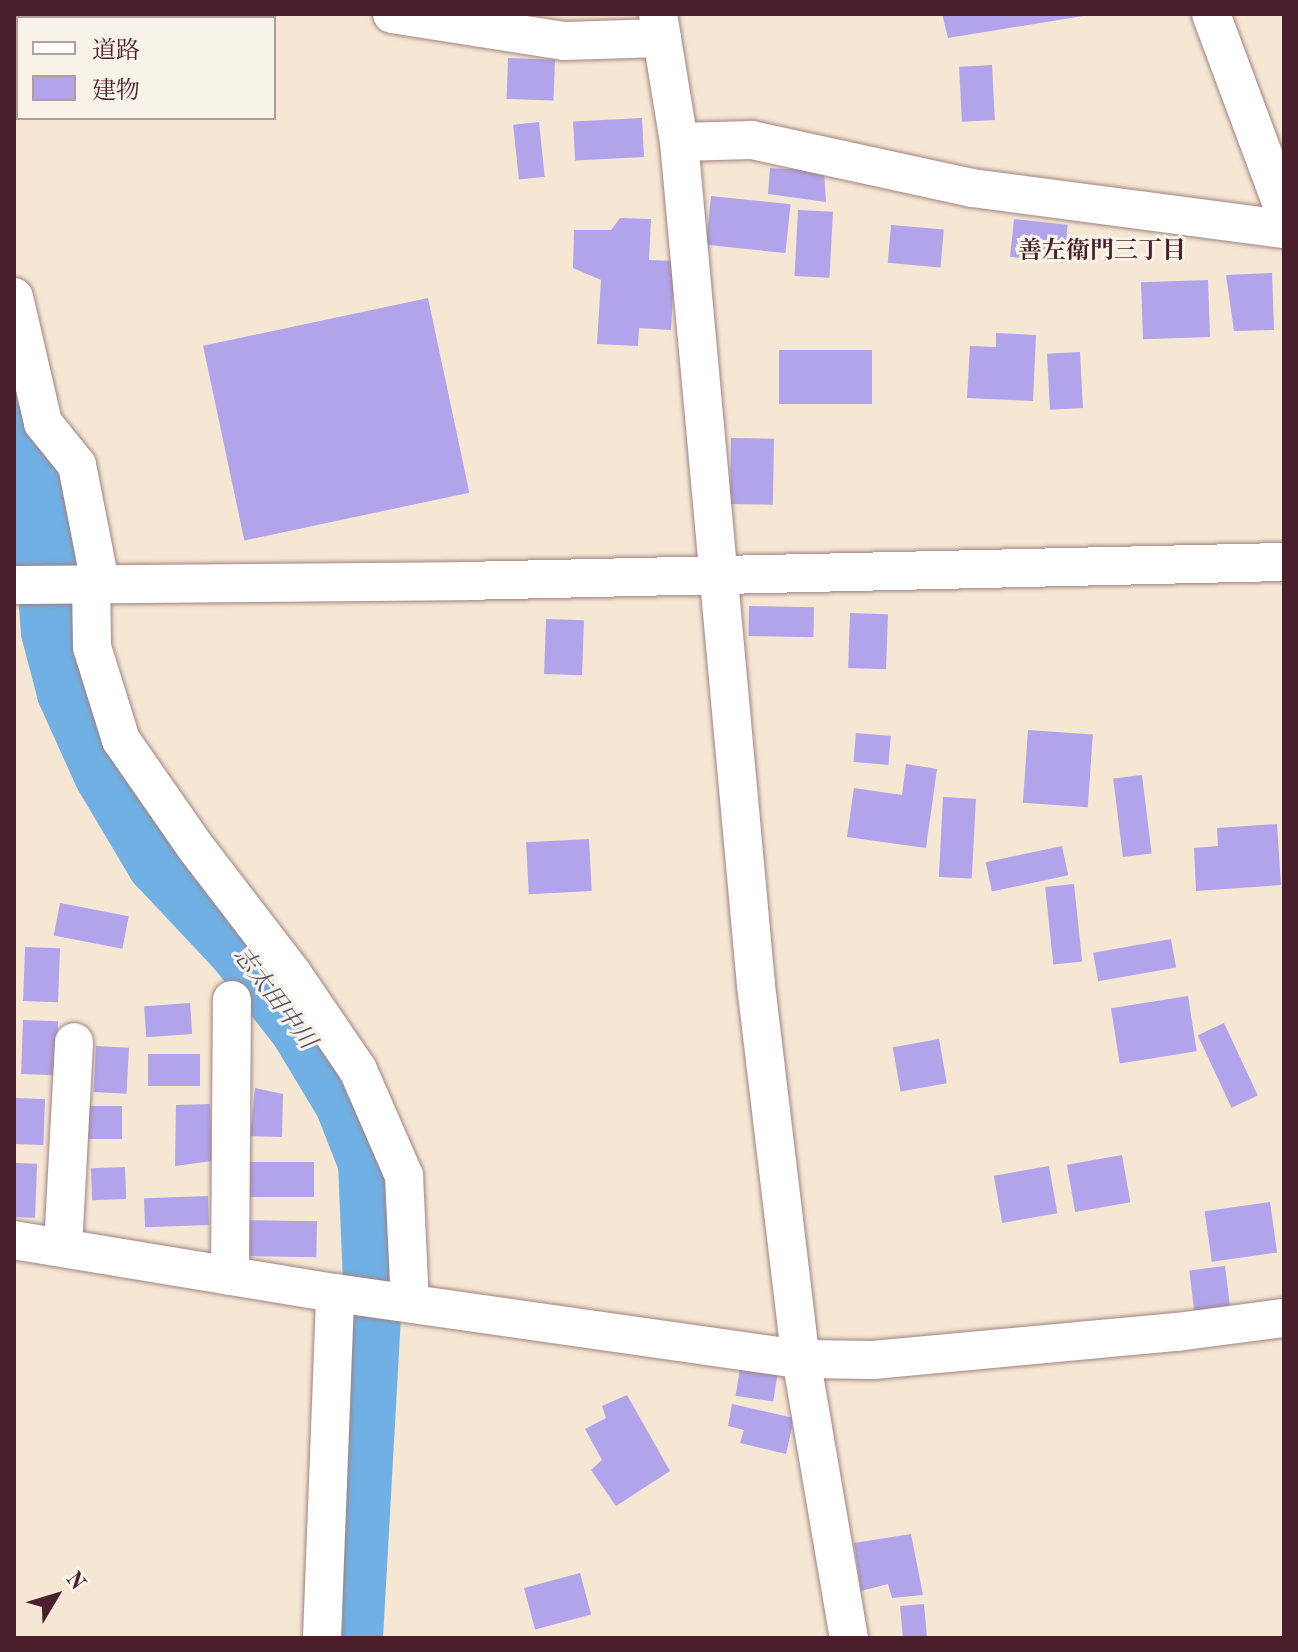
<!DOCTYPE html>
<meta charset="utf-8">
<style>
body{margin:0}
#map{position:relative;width:1298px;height:1652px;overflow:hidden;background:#f6e7d4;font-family:"Old Standard TT","Noto Serif JP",serif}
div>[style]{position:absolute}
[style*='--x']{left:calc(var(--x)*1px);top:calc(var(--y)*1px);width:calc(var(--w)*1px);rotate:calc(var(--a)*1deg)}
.river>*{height:60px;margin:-30px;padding:0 30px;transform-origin:30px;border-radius:30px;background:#71b0e4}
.building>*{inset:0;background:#b1a4eb;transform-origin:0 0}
.roads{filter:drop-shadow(0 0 2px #a08380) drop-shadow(0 0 2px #a08380)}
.street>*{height:38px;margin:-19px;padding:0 19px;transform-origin:19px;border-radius:19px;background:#fff}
span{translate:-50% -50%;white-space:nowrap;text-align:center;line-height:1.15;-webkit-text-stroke:6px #f7f3e8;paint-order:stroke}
.neighbourhood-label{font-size:24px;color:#4a1f2b;font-weight:700}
.water-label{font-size:24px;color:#58526c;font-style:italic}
.frame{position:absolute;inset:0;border:16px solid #4a1f2b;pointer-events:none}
.legend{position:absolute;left:16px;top:16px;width:260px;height:104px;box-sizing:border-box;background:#f7f3e8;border:2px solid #b29e9c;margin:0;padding:10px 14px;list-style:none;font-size:24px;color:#4a1f2b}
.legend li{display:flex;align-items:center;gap:16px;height:40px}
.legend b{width:40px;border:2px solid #b29e9c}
.north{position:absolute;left:16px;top:1556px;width:80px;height:80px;-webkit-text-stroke:6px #f7f3e8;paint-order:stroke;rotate:52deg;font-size:22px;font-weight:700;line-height:32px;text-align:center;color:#4a1f2b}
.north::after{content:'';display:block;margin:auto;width:28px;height:36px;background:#4a1f2b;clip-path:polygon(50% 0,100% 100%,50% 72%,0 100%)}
</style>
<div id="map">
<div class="river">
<div style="--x:14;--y:405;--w:151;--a:78.2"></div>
<div style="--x:45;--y:553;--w:79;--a:85.7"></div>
<div style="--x:51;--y:632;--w:63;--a:75.3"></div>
<div style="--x:67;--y:693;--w:90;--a:65.7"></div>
<div style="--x:104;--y:775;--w:104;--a:59.2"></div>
<div style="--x:157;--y:864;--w:117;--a:46.7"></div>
<div style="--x:237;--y:949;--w:102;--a:51.8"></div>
<div style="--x:300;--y:1029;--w:87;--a:59"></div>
<div style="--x:345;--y:1104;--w:63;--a:68.7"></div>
<div style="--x:368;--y:1163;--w:117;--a:87.6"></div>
<div style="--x:373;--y:1280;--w:359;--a:93.2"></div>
</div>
<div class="building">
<div style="clip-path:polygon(942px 14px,1083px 14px,1083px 16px,948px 38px)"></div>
<div style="left:508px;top:58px;width:47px;height:41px;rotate:2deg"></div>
<div style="left:992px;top:65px;width:55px;height:33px;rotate:87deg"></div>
<div style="left:642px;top:118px;width:39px;height:69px;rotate:87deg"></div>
<div style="left:539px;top:122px;width:55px;height:26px;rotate:84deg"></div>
<div style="clip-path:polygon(770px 168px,824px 171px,826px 202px,768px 194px)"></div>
<div style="left:711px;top:196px;width:80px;height:49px;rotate:6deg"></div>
<div style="left:798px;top:210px;width:35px;height:66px;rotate:3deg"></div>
<div style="clip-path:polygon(620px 218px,651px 219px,649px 260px,675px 261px,671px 330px,639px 328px,638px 346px,597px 344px,601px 280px,573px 268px,574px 230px,611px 230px)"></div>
<div style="left:1014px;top:219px;width:54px;height:38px;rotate:6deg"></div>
<div style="left:891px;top:225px;width:53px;height:38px;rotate:5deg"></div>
<div style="clip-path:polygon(1272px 273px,1274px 330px,1234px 331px,1226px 275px)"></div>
<div style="left:1208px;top:280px;width:57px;height:67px;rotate:88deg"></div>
<div style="left:428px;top:298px;width:199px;height:230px;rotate:78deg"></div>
<div style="clip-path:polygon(996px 333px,1036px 335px,1033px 401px,967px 398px,970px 346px,996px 347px)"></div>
<div style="left:779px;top:350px;width:93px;height:54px"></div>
<div style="left:1080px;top:352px;width:56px;height:33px;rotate:87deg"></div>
<div style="left:731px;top:438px;width:43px;height:66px;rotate:1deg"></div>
<div style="left:749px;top:606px;width:65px;height:30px;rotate:1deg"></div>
<div style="left:850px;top:613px;width:38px;height:55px;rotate:2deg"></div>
<div style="left:546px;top:619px;width:38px;height:55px;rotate:2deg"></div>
<div style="left:1028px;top:730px;width:65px;height:73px;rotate:4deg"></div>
<div style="left:856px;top:733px;width:35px;height:29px;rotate:5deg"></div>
<div style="clip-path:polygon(906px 764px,937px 769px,926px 848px,847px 837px,854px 788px,902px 795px)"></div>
<div style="left:1142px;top:775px;width:79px;height:29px;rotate:83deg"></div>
<div style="left:943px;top:797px;width:33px;height:80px;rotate:3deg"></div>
<div style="clip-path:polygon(1277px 824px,1281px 885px,1196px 891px,1194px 848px,1218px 846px,1217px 828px)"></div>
<div style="left:589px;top:839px;width:52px;height:63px;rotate:87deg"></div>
<div style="left:1062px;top:846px;width:30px;height:78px;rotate:78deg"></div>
<div style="left:1074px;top:884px;width:78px;height:29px;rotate:84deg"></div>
<div style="left:60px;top:903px;width:70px;height:33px;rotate:11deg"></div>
<div style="left:1171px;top:939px;width:29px;height:79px;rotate:80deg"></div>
<div style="left:25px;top:947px;width:35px;height:54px;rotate:2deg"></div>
<div style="left:1188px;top:996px;width:56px;height:78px;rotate:81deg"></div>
<div style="left:190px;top:1003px;width:31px;height:46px;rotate:86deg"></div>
<div style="left:23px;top:1020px;width:35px;height:54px;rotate:2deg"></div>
<div style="left:1224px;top:1023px;width:80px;height:29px;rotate:65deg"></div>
<div style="left:939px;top:1039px;width:45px;height:47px;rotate:80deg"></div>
<div style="left:96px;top:1046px;width:33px;height:46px;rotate:3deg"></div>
<div style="left:148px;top:1054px;width:52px;height:32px"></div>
<div style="clip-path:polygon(255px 1088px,283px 1094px,282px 1137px,250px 1136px)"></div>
<div style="left:14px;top:1098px;width:31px;height:46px;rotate:2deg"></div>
<div style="clip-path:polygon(210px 1104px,212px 1161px,175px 1166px,176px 1105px)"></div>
<div style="left:88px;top:1106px;width:34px;height:33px"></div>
<div style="left:1122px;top:1155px;width:48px;height:56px;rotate:80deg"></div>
<div style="left:314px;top:1162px;width:35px;height:65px;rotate:90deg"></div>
<div style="left:14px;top:1163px;width:23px;height:54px;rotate:2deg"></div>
<div style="left:1049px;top:1166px;width:48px;height:56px;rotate:80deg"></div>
<div style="left:125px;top:1167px;width:32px;height:34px;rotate:88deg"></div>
<div style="left:208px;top:1196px;width:29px;height:64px;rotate:88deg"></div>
<div style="left:1270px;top:1202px;width:51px;height:66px;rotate:82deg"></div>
<div style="left:244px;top:1220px;width:73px;height:36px;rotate:1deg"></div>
<div style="left:1225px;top:1266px;width:47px;height:36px;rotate:83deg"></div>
<div style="left:740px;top:1368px;width:38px;height:28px;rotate:9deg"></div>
<div style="clip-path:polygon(627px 1395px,670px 1471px,616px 1506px,591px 1470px,602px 1460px,585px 1429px,606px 1418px,602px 1406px)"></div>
<div style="clip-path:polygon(732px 1404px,794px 1418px,786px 1454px,740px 1443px,744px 1430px,728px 1426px)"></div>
<div style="clip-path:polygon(911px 1534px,923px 1595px,892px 1598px,888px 1584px,861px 1591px,854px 1543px)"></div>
<div style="left:580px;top:1573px;width:43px;height:58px;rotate:75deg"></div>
<div style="left:924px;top:1604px;width:33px;height:24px;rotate:85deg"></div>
</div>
<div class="roads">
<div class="street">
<div style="--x:392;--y:14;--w:174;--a:8.9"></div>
<div style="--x:564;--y:41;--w:98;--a:-1.8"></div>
<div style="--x:658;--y:14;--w:130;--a:80.7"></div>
<div style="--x:679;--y:142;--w:847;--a:84.78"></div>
<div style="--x:756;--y:985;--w:364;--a:83.2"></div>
<div style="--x:799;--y:1346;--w:296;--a:80.3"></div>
<div style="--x:1211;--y:14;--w:209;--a:69.6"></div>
<div style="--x:679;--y:142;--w:73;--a:-1.6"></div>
<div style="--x:752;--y:140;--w:225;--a:12.3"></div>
<div style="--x:972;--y:188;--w:315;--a:7.5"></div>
<div style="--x:14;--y:297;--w:129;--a:77"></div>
<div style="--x:43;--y:423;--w:54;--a:51"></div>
<div style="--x:77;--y:465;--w:119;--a:78.9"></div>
<div style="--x:91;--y:582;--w:65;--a:89.1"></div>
<div style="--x:92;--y:647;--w:97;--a:72.7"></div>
<div style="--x:121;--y:740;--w:131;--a:55.2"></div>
<div style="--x:196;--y:848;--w:158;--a:52.5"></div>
<div style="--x:292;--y:973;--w:117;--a:55.8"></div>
<div style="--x:358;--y:1070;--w:116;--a:66.5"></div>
<div style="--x:404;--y:1176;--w:127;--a:87.3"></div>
<div style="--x:14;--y:585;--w:450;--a:-0.5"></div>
<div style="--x:464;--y:581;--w:820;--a:-1.33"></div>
<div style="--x:14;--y:1240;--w:325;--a:9.4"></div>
<div style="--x:335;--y:1293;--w:471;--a:8.1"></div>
<div style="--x:801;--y:1359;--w:72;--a:0.8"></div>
<div style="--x:873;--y:1360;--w:305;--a:-5.3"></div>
<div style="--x:1177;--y:1332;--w:108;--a:-7.5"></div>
<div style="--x:63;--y:1247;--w:205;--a:-86.9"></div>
<div style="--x:230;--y:1276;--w:276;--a:-89.6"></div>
<div style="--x:322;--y:1638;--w:345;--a:-87.8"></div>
</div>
</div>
<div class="neighbourhood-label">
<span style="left:1102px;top:253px">善左衛門三丁目</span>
</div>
<div class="water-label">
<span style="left:273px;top:999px;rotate:53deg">志太田中川</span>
</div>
<div class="frame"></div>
<ul class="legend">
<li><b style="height:10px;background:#fff"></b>道路</li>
<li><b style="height:22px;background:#b1a4eb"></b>建物</li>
</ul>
<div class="north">N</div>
</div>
